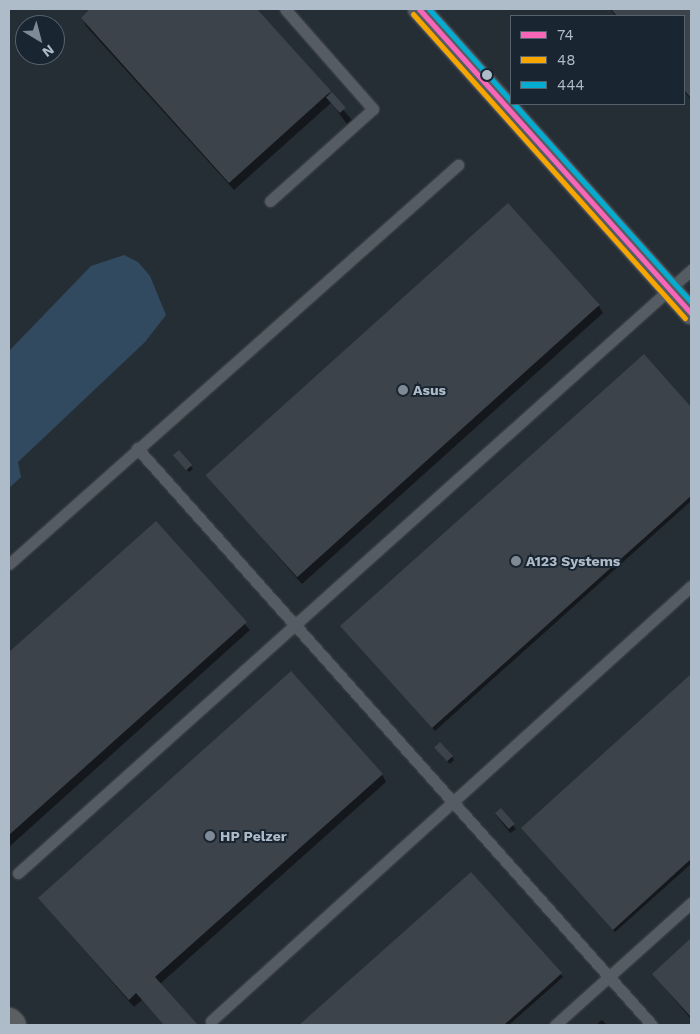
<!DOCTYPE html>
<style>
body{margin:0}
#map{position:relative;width:700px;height:1034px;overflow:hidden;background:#262e35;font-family:"Work Sans",sans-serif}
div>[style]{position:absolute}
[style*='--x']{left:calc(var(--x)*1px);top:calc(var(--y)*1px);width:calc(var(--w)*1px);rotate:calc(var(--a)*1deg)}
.water>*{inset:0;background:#314a60}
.shadow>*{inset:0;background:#0007;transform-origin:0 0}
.building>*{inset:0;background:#3d434a;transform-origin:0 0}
.roads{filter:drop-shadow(0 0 1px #444a4f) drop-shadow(0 0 1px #444a4f)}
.lane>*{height:11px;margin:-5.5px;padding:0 5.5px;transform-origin:5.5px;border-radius:5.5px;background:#565c64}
.street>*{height:22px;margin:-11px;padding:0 11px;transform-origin:11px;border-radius:11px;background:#565c64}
.highway>*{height:28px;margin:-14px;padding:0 14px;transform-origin:14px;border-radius:14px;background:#5c5f62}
.bus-1>*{height:5px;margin:-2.5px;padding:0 2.5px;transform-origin:2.5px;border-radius:2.5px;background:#fa66b7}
.bus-2>*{height:5px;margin:-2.5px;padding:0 2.5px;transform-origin:2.5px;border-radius:2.5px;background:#f7a600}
.bus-3>*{height:5px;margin:-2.5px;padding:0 2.5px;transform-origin:2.5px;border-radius:2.5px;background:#06acd0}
.dots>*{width:14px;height:14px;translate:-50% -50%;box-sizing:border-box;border:2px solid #192530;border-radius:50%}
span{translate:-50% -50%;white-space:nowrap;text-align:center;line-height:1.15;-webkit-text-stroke:4px #192530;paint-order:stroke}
.poi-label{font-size:14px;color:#aebbc8;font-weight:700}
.left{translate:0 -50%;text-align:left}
.frame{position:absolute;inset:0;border:10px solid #aebbc8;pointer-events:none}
.legend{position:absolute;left:510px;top:15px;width:175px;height:90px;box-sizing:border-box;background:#192530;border:1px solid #55616d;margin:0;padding:6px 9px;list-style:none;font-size:15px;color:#aebbc8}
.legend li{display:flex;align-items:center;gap:10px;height:25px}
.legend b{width:25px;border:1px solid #55616d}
.north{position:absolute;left:15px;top:15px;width:50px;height:50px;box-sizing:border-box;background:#192530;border:1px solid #55616d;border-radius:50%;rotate:143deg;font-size:14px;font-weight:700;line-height:20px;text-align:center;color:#aebbc8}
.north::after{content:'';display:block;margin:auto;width:18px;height:22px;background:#7e8a95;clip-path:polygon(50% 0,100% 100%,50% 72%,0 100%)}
</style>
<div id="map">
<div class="water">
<div style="clip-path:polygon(124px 255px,138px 262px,150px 276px,166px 315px,145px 342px,18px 462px,21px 477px,9px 488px,9px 351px,91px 266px)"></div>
</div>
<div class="shadow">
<div style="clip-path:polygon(92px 9px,255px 9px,352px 120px,347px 124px,331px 103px,234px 190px,86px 26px,82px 18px)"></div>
<div style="clip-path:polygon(610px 9px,691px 9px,691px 100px,684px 91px,684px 16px,616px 16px)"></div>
<div style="clip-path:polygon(599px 306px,603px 313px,302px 584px,207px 475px)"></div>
<div style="clip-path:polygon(644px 355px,691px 409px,691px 501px,435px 731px,344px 630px)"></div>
<div style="clip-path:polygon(177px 459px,191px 466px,193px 469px,189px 472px)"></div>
<div style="clip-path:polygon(156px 522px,250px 630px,9px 847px,9px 654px)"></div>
<div style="clip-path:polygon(691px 676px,691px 864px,615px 932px,525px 825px)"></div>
<div style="clip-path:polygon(438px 751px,452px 757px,454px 760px,450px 764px)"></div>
<div style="clip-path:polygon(382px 774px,386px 782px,160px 984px,197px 1025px,165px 1025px,142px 1000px,134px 1007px,39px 898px)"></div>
<div style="left:501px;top:810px;width:24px;height:7px;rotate:52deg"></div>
<div style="clip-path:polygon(471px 874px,563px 977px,509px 1025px,301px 1025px)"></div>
<div style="clip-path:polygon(691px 940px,691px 1019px,653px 974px)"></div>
<div style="clip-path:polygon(602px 1020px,607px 1025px,596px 1025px)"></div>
</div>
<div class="building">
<div style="clip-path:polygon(90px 9px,257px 9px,331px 91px,229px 183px,81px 18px)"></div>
<div style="clip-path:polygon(611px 9px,691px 9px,691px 98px,684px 90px,684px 16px,617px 16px)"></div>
<div style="left:332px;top:92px;width:21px;height:8px;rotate:49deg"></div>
<div style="left:508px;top:203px;width:137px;height:407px;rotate:48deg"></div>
<div style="clip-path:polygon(644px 354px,691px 407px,691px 496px,432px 728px,340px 626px)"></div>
<div style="left:179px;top:450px;width:20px;height:8px;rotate:49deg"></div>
<div style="clip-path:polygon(156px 521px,247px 622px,9px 835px,9px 652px)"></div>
<div style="clip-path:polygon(291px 671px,383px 774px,155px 977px,198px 1025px,164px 1025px,136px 993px,129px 1000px,38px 898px)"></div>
<div style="clip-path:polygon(691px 674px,691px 859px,613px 930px,521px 828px)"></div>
<div style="left:440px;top:742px;width:19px;height:8px;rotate:47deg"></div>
<div style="left:501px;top:808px;width:21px;height:8px;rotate:49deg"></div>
<div style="clip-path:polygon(471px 872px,562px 973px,504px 1025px,299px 1025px)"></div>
<div style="clip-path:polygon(691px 938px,691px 1017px,652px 974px)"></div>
</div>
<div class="roads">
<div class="lane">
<div style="--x:270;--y:201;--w:138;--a:-41.8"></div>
<div style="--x:373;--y:109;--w:133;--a:-131.3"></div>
<div style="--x:137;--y:448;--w:773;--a:48.25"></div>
<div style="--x:9;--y:564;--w:601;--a:-41.63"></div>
<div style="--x:18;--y:873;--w:904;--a:-41.86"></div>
<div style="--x:211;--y:1021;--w:648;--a:-42.18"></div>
<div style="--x:555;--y:1025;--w:183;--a:-41.9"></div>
</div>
<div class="street">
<div style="--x:419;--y:9;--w:408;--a:48.2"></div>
</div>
<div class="highway">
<div style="--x:9;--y:1022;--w:4;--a:45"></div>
</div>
</div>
<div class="bus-1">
<div style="--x:419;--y:9;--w:408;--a:48.2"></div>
</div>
<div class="bus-2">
<div style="--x:413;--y:14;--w:408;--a:48.2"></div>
</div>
<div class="bus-3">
<div style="--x:429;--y:9;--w:123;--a:48.3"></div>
<div style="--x:514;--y:104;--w:266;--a:48.2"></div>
</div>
<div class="dots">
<div style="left:487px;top:75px;background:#aebbc8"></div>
<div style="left:403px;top:390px;background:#7e8a95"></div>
<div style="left:516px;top:561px;background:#7e8a95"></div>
<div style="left:210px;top:836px;background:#7e8a95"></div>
</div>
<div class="poi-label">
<span class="left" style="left:413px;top:390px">Asus</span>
<span class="left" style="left:526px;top:561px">A123 Systems</span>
<span class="left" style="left:220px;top:836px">HP Pelzer</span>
</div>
<div class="frame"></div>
<ul class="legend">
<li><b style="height:6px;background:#fa66b7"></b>74</li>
<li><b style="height:6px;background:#f7a600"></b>48</li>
<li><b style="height:6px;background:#06acd0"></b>444</li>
</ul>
<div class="north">N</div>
</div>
